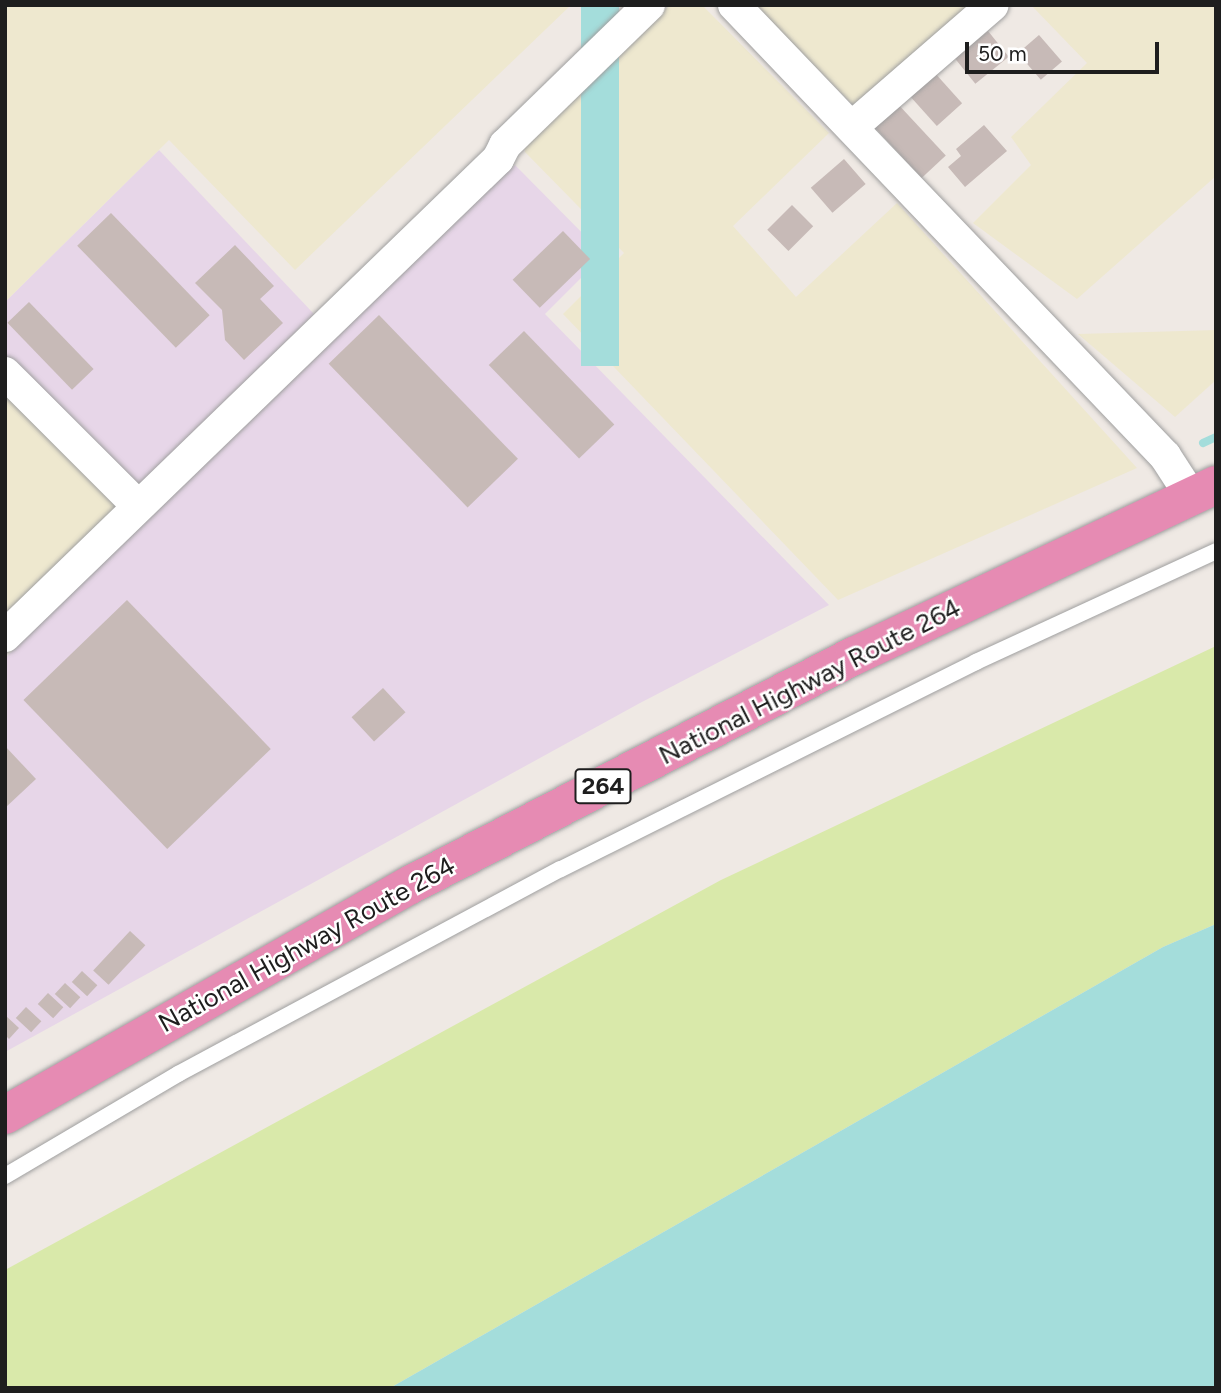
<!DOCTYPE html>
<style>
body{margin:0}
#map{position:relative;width:1221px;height:1393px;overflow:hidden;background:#efe9e4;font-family:Figtree,sans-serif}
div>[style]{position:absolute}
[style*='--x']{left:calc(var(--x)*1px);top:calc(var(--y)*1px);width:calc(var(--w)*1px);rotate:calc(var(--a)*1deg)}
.industrial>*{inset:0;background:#e7d6e8}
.farmland>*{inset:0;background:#eee8cf}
.grass>*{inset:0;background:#d9e9aa}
.water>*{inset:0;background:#a4dddb;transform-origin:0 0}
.stream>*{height:8px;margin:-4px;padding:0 4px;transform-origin:4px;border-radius:4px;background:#a4dddb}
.building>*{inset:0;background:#c7bab7;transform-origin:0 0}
.roads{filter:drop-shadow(0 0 2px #9f9f9f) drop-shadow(0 0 2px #9f9f9f)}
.lane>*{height:16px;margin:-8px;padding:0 8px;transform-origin:8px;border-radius:8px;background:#fff}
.street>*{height:32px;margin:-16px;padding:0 16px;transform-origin:16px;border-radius:16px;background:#fff}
.highway>*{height:38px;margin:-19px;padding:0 19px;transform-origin:19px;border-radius:19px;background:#e68bb3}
span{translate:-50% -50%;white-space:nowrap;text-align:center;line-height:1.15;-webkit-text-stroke:5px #fff;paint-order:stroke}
.shield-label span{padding:2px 5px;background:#fff;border:2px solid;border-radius:5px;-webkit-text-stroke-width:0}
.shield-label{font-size:24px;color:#1e1e1e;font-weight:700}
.street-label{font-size:26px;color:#1e1e1e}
.frame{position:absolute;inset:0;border:7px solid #1e1e1e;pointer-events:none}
.scale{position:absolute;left:965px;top:42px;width:194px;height:32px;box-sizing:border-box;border:4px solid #1e1e1e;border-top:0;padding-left:9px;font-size:21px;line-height:24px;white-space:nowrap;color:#1e1e1e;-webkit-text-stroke:5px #fff;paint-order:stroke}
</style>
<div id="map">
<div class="industrial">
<div style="clip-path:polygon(159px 150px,314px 314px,134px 490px,5px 359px,5px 302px)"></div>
<div style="clip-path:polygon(515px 165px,604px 255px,545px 314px,829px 605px,640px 703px,5px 1052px,5px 658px)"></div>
</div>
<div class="farmland">
<div style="clip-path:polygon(5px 5px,571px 5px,295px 270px,169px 140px,5px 302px)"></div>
<div style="clip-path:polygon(670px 5px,702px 5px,829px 133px,733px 226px,796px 297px,897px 203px,1137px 468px,838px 600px,563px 314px,624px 253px,525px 152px,523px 143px)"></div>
<div style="clip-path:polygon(755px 5px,976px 5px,857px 109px)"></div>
<div style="clip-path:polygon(1031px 5px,1216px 5px,1216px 176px,1077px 299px,973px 223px,1031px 165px,1011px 137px,1087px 63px)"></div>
<div style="clip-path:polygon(1216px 330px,1216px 380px,1175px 417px,1078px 334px)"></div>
<div style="clip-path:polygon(5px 383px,123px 500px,5px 614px)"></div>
</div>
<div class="grass">
<div style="clip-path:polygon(1216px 646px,1216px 924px,1163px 947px,390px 1388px,5px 1388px,5px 1270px,721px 880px)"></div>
</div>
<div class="water">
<div style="left:581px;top:5px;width:38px;height:361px"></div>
<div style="clip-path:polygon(1216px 924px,1216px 1388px,390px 1388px,1163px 947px)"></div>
</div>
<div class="stream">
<div style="--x:1203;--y:443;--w:14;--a:-25"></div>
</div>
<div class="building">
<div style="left:988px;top:31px;width:33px;height:43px;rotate:51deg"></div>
<div style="left:1039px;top:35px;width:35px;height:28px;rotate:49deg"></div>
<div style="left:934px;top:72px;width:42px;height:34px;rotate:48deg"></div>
<div style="left:896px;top:102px;width:73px;height:33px;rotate:47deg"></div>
<div style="clip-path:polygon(984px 125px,1007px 151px,965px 187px,948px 167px,961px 156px,956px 149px)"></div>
<div style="left:844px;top:159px;width:33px;height:44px;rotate:49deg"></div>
<div style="left:792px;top:205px;width:30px;height:35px;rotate:45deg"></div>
<div style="left:111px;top:213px;width:142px;height:47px;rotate:46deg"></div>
<div style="left:563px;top:231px;width:39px;height:70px;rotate:46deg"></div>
<div style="clip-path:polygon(235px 245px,274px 286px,260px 299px,283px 323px,244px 360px,225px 340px,222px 310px,195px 283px)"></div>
<div style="left:29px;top:302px;width:93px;height:30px;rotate:46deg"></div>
<div style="left:379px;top:315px;width:200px;height:70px;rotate:46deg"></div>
<div style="left:524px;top:331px;width:130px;height:49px;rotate:46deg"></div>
<div style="left:127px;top:600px;width:207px;height:144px;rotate:46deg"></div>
<div style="left:383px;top:688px;width:33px;height:43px;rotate:47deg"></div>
<div style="clip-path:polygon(5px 746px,36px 779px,5px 808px)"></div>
<div style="left:130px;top:931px;width:21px;height:54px;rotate:43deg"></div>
<div style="left:82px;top:971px;width:21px;height:15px;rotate:43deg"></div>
<div style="left:65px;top:983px;width:21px;height:15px;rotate:43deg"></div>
<div style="left:48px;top:993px;width:21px;height:15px;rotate:43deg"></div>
<div style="left:26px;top:1007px;width:21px;height:15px;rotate:43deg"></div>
<div style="clip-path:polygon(5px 1015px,19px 1028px,9px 1039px,5px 1035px)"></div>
</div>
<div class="roads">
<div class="lane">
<div style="--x:5;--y:1176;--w:201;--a:-30.5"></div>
<div style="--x:178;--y:1074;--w:434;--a:-28.2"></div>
<div style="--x:561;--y:869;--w:464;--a:-26.5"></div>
<div style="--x:976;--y:662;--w:264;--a:-24.8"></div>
</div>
<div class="street">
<div style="--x:734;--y:5;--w:624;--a:46.3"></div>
<div style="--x:1165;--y:456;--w:48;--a:57"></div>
<div style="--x:852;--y:127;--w:186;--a:-40.9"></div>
<div style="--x:5;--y:373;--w:188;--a:45"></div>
<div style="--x:5;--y:636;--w:686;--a:-44.06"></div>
<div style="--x:498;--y:159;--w:16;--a:-63"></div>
<div style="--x:505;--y:145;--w:201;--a:-44.2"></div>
</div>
<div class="highway">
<div style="--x:5;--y:1115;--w:466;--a:-29.6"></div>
<div style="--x:410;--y:885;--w:500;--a:-27.3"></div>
<div style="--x:854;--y:656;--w:400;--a:-25.3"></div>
</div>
</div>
<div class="shield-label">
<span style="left:603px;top:786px">264</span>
</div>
<div class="street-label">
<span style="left:810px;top:682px;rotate:-27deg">National Highway Route 264</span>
<span style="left:307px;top:945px;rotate:-29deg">National Highway Route 264</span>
</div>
<div class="frame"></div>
<div class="scale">50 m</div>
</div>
